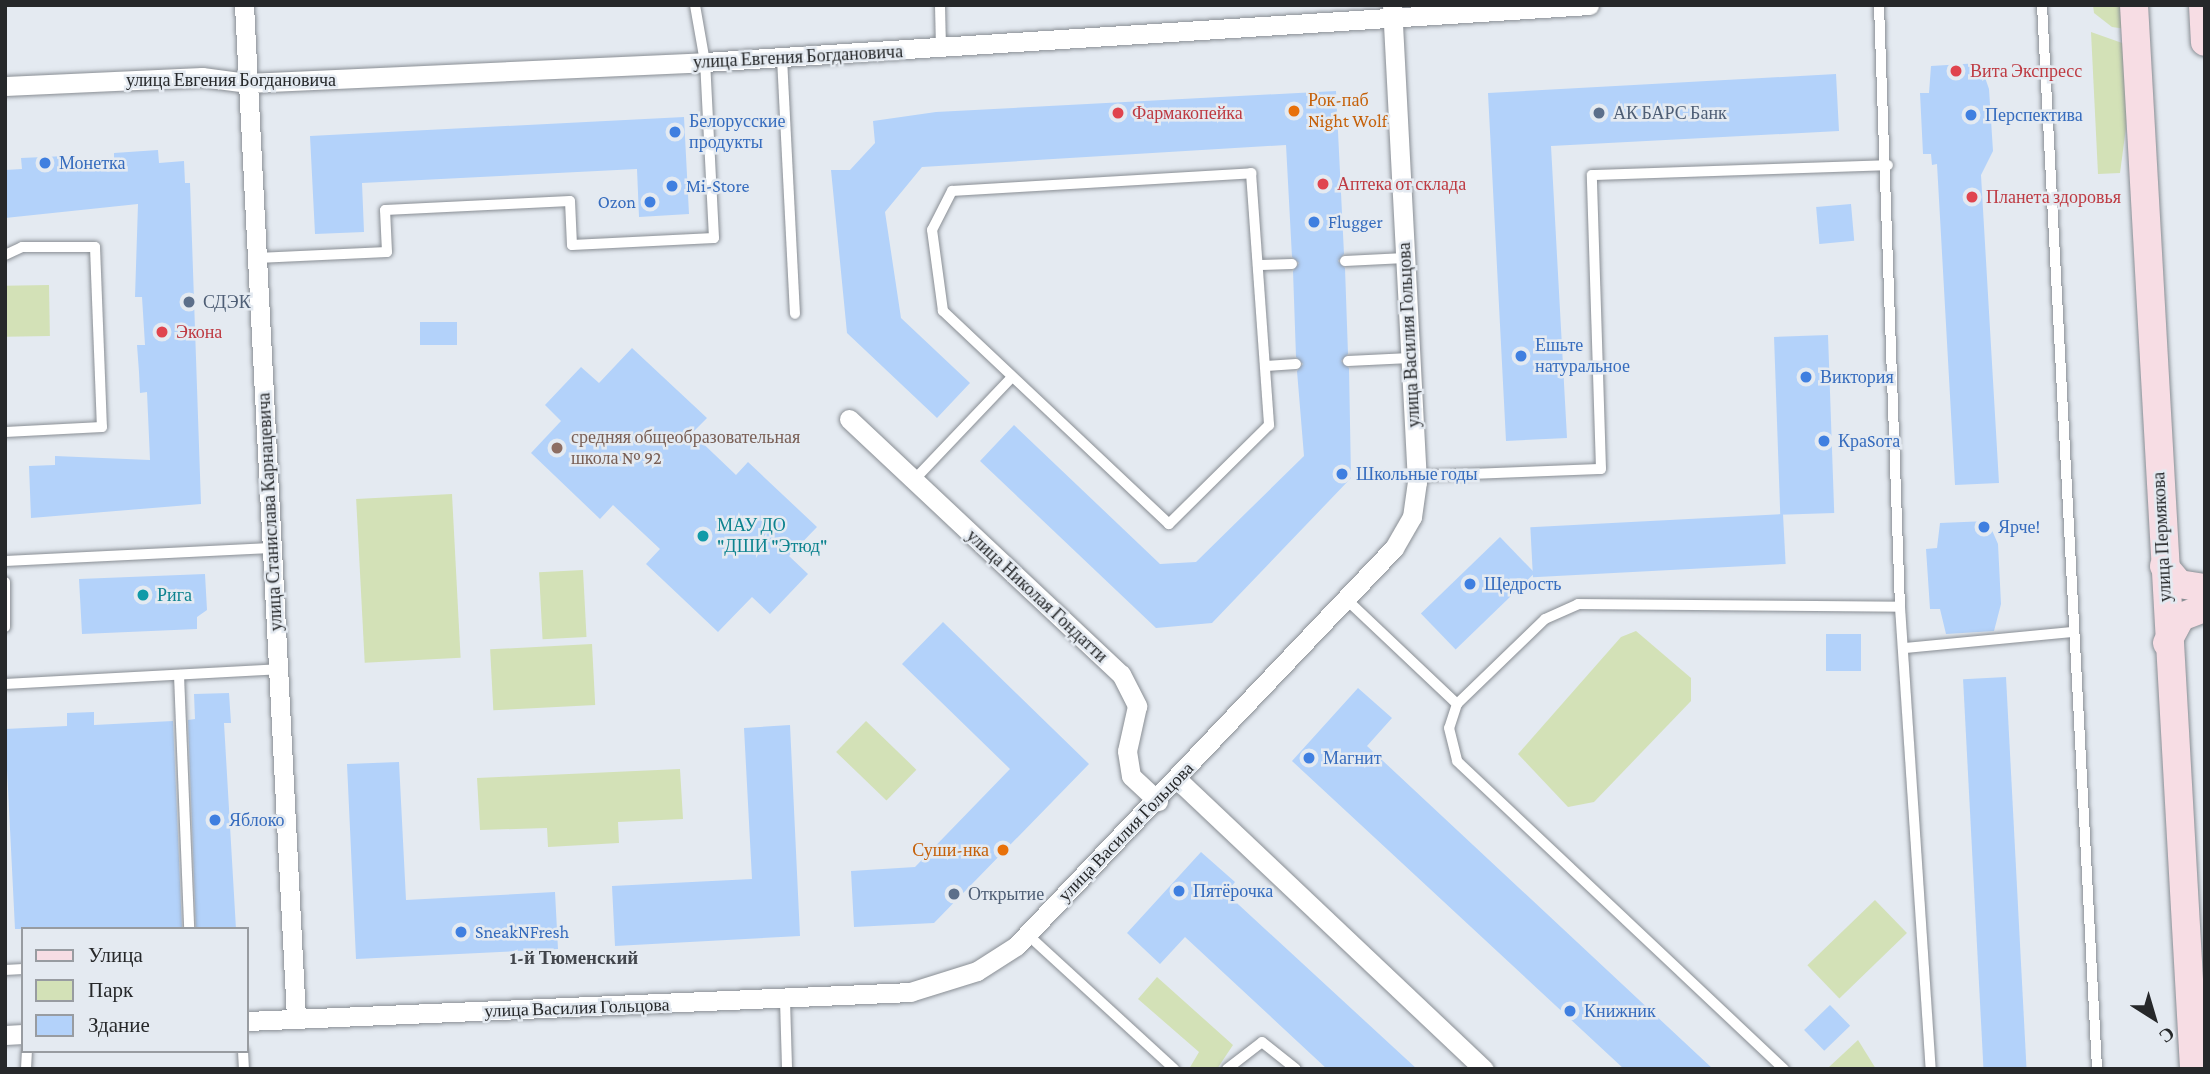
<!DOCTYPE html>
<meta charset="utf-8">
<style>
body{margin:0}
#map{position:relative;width:2210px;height:1074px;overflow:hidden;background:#e4eaf1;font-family:"Crimson Pro",serif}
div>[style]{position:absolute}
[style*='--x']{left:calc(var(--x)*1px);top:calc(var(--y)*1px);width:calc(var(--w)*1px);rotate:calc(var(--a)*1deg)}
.green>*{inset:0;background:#d3e1b7;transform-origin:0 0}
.building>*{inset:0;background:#b3d2fa;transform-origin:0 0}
.roads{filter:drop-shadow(0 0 2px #898e94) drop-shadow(0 0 2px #898e94)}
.lane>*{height:10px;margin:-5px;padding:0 5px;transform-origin:5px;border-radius:5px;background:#fff}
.street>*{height:19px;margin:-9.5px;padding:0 9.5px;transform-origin:9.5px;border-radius:9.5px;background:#fff}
.secondary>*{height:28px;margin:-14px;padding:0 14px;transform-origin:14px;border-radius:14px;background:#f7dde4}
.dots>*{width:19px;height:19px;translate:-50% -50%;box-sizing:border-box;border:4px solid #e4eaf1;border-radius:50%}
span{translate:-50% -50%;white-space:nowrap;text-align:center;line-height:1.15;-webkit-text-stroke:5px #e4eaf1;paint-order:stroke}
.street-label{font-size:18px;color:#26282a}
.health-label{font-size:18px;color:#be3a42}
.left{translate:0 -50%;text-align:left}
.food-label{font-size:18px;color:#c56008}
.right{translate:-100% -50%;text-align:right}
.service-label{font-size:18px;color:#4e5e75}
.shop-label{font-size:18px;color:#366cbe}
.education-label{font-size:18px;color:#785e54}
.culture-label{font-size:18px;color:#0d838f}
.neighbourhood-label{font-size:19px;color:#42464c;font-weight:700}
.frame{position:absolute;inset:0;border:7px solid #26282a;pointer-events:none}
.legend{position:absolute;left:21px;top:927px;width:228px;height:126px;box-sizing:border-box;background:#e4eaf1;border:2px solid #989ca1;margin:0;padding:9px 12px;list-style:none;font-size:21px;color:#26282a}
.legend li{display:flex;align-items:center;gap:14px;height:35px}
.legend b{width:35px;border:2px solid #989ca1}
.north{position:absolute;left:2119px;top:983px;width:70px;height:70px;-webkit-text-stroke:5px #e4eaf1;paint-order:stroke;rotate:143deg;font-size:19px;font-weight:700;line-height:28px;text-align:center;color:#26282a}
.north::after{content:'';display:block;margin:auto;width:24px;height:32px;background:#26282a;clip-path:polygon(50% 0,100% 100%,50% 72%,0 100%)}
</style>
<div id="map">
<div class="green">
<div style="clip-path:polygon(2093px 5px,2122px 5px,2126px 29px,2112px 27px,2094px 13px)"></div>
<div style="clip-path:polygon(2091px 32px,2125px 44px,2129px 105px,2120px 173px,2098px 174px)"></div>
<div style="left:49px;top:285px;width:51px;height:44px;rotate:89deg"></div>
<div style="left:452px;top:494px;width:164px;height:96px;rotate:87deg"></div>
<div style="left:583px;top:570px;width:67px;height:44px;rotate:87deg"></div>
<div style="clip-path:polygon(1636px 631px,1691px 678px,1691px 701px,1594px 802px,1568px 807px,1518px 754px,1621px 637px)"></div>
<div style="left:592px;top:644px;width:61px;height:102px;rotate:87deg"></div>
<div style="left:866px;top:721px;width:70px;height:43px;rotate:44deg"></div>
<div style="clip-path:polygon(680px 769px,683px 819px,618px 822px,619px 843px,548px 847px,547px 828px,480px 830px,477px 778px)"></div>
<div style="left:1875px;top:900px;width:46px;height:94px;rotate:46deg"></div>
<div style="clip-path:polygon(1157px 977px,1233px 1045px,1217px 1069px,1189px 1069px,1199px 1052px,1138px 999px)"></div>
<div style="clip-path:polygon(1858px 1040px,1876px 1069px,1829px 1067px)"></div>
</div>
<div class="building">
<div style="clip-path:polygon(1980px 63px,1989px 89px,1993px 151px,1981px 175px,1999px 483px,1955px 485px,1937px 164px,1932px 165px,1931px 154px,1923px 154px,1920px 93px,1929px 93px,1931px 66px)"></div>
<div style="clip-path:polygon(1836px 74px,1839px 131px,1551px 146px,1567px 438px,1506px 441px,1488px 93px)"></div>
<div style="clip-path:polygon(1336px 91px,1344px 254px,1338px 261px,1345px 268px,1348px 354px,1341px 361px,1349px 368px,1351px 478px,1212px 623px,1156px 628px,980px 461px,1014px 425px,1160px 564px,1196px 562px,1304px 456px,1297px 371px,1303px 364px,1296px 357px,1293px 271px,1299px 263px,1292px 257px,1286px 145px,922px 167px,885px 212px,901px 318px,970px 383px,937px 418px,847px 333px,831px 170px,850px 170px,875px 143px,873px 121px,936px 112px)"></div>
<div style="clip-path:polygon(684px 117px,689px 214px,639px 217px,637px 169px,362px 183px,364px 232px,315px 234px,310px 136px)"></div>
<div style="clip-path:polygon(158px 150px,159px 163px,184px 161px,185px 183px,190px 183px,201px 504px,31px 518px,29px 466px,55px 465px,55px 456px,150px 460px,147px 392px,140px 393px,139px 372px,137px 345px,145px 345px,142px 297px,135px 297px,138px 204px,5px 218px,5px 170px,22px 169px,21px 158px,66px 156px,67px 167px,114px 165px,114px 153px)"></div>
<div style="left:1851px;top:204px;width:37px;height:35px;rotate:85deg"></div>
<div style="left:420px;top:322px;width:37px;height:23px"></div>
<div style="left:1828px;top:335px;width:178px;height:54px;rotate:88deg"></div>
<div style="clip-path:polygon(632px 348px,707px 418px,692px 433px,736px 475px,748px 462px,817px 527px,789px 556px,808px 574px,770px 614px,752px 597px,718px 632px,646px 564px,660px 549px,613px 505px,600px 519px,531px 453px,561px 421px,545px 405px,581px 367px,599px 383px)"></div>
<div style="left:1783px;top:514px;width:50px;height:253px;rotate:87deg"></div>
<div style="clip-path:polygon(1988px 521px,1998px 544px,2001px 604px,1994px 631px,1946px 634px,1940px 609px,1930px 609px,1926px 549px,1937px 548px,1940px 523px)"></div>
<div style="left:1500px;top:537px;width:50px;height:110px;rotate:46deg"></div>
<div style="clip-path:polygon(205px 574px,207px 610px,197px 617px,197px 629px,82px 634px,79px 579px)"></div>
<div style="clip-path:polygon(943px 622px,1089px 764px,934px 923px,854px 927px,851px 871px,915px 867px,1010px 769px,902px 664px)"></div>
<div style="left:1826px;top:634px;width:35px;height:37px"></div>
<div style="left:2006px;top:677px;width:392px;height:43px;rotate:87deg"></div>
<div style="clip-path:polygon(1358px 688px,1392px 718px,1367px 746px,1713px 1069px,1624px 1069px,1292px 761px)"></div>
<div style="clip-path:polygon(229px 693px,231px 723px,224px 723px,236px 929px,196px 929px,188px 720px,195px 719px,194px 694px)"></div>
<div style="clip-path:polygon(94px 712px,94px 725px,173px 721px,182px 929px,15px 929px,5px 729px,67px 726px,67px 713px)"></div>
<div style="clip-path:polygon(790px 725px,800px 936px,615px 946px,612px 886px,752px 879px,744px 728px)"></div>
<div style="clip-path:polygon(399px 762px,406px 900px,555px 892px,558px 949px,356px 959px,347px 764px)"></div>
<div style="clip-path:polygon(1201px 852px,1235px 882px,1226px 893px,1417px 1069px,1327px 1069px,1185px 937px,1160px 964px,1127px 933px)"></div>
<div style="left:1830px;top:1005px;width:29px;height:36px;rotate:46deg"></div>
</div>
<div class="roads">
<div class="lane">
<div style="--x:940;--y:5;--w:43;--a:88.7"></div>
<div style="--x:2042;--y:5;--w:1065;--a:87.04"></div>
<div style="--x:782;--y:58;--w:256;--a:87.1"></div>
<div style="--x:1251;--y:173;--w:253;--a:85.9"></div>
<div style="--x:1269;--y:425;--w:141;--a:135.3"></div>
<div style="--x:1169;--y:524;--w:311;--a:-136.7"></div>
<div style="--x:943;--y:311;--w:82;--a:-97.7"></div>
<div style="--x:932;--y:230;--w:44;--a:-62.9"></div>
<div style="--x:952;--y:191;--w:300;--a:-3.4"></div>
<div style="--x:5;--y:255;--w:19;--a:-25"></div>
<div style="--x:22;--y:247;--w:73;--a:0"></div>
<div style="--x:95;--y:247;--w:180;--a:87.8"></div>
<div style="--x:102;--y:427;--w:97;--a:177"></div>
<div style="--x:257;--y:258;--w:130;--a:-2.6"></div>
<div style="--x:387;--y:252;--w:42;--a:-92.7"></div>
<div style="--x:385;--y:210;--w:185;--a:-2.8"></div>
<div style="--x:570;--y:201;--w:44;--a:87.4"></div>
<div style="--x:572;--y:245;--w:142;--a:-2.8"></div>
<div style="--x:714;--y:238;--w:176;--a:-92.9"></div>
<div style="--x:705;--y:62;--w:58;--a:-100"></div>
<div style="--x:1345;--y:261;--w:60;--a:-2.9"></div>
<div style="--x:1261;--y:265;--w:31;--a:-2"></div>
<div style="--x:1348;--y:361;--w:62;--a:-2.8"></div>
<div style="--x:1266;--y:366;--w:30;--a:-4"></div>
<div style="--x:1417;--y:476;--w:184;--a:-2.2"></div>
<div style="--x:1601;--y:469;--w:294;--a:-91.8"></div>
<div style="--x:1592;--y:175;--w:296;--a:-1.9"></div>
<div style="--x:914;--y:480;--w:142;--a:-46.4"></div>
<div style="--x:5;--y:561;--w:266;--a:-2.8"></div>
<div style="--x:5;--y:582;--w:45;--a:90"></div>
<div style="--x:1346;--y:599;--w:153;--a:43.4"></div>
<div style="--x:1457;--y:704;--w:122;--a:-44"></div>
<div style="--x:1545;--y:619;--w:36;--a:-24"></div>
<div style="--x:1578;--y:604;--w:322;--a:0.5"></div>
<div style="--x:1900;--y:607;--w:602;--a:-92"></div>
<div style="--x:1900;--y:607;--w:463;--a:86.2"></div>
<div style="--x:1905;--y:648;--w:168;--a:-5.5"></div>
<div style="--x:179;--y:675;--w:254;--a:87.7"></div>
<div style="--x:5;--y:684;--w:273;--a:-3.1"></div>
<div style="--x:1457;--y:704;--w:25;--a:108"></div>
<div style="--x:1449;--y:728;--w:34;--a:76"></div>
<div style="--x:1457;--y:761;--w:449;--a:43.3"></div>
<div style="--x:1028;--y:935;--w:198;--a:42.5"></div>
<div style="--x:5;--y:970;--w:18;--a:-3"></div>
<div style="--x:785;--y:1000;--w:69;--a:88.3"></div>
<div style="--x:243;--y:1051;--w:18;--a:87"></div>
<div style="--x:26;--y:1069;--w:18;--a:-87"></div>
<div style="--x:1227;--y:1069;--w:44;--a:-37.6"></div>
<div style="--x:1262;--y:1042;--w:43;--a:38.5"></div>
</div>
<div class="street">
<div style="--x:244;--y:5;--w:1014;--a:87.06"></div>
<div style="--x:5;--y:86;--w:197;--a:-2.6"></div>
<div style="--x:202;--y:77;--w:45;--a:7.6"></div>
<div style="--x:247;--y:83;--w:458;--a:-2.6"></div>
<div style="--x:705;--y:62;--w:886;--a:-3.69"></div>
<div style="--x:849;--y:419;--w:373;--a:43.2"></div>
<div style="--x:1121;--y:674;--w:36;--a:63"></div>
<div style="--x:1137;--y:706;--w:46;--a:102.5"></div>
<div style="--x:1127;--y:751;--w:25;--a:81"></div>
<div style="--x:1131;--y:776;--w:37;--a:43"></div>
<div style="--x:1178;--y:780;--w:421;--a:43.4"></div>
<div style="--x:247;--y:1021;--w:664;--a:-2.5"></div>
<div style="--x:910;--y:992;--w:70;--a:-17.4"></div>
<div style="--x:977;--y:971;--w:46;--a:-32.7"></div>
<div style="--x:1016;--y:946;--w:549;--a:-46.48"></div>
<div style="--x:1394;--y:548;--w:36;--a:-60"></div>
<div style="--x:1412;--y:517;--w:35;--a:-82"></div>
<div style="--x:1417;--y:482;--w:478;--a:-93"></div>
<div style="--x:5;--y:1035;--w:18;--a:-3"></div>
</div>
<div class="secondary">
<div style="--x:2134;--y:5;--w:1066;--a:86.77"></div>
<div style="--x:2203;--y:5;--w:37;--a:87"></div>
<div style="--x:2164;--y:566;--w:23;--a:50"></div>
<div style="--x:2179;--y:584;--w:26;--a:9"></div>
<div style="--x:2167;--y:643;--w:30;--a:-62"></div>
<div style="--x:2181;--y:617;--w:26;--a:-21"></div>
</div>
</div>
<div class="dots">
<div style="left:1956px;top:71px;background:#e0444e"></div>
<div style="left:1294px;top:111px;background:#e8710a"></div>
<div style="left:1118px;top:113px;background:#e0444e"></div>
<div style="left:1599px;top:113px;background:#5c6f8a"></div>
<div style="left:1971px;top:115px;background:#3f7fe0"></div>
<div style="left:675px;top:132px;background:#3f7fe0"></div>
<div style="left:45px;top:163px;background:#3f7fe0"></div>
<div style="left:1323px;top:184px;background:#e0444e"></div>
<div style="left:672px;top:186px;background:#3f7fe0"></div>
<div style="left:1972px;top:197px;background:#e0444e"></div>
<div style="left:650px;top:202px;background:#3f7fe0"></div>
<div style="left:1314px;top:222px;background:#3f7fe0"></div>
<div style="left:189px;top:302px;background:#5c6f8a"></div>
<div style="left:162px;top:332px;background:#e0444e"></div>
<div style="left:1521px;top:356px;background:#3f7fe0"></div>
<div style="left:1806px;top:377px;background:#3f7fe0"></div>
<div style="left:1824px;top:441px;background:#3f7fe0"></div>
<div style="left:557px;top:448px;background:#8d6e63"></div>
<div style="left:1342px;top:474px;background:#3f7fe0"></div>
<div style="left:1984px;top:527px;background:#3f7fe0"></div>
<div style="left:703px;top:536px;background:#0f9aa8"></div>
<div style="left:1470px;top:584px;background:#3f7fe0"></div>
<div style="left:143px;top:595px;background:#0f9aa8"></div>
<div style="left:1309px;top:758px;background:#3f7fe0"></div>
<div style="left:215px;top:820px;background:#3f7fe0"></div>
<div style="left:1003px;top:850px;background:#e8710a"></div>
<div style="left:1179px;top:891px;background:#3f7fe0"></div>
<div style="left:954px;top:894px;background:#5c6f8a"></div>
<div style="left:461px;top:932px;background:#3f7fe0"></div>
<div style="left:1570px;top:1011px;background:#3f7fe0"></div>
</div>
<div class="street-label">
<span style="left:798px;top:57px;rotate:-3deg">улица Евгения Богдановича</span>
<span style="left:231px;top:80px">улица Евгения Богдановича</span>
<span style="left:1409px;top:335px;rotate:-93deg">улица Василия Гольцова</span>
<span style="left:270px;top:512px;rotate:-93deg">улица Станислава Карнацевича</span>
<span style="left:2162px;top:537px;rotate:-93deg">улица Пермякова</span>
<span style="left:1037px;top:596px;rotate:43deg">улица Николая Гондатти</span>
<span style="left:1126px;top:832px;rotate:-46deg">улица Василия Гольцова</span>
<span style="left:577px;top:1008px;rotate:-2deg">улица Василия Гольцова</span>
</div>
<div class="health-label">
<span class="left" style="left:1970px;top:71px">Вита Экспресс</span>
<span class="left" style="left:1132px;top:113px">Фармакопейка</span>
<span class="left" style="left:1337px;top:184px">Аптека от склада</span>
<span class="left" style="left:1986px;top:197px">Планета здоровья</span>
<span class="left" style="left:176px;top:332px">Экона</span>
</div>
<div class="food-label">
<span class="left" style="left:1308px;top:111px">Рок-паб<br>Night Wolf</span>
<span class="right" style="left:989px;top:850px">Суши-нка</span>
</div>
<div class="service-label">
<span class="left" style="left:1613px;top:113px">АК БАРС Банк</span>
<span class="left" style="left:203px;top:302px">СДЭК</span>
<span class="left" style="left:968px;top:894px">Открытие</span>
</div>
<div class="shop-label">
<span class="left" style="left:1985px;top:115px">Перспектива</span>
<span class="left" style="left:689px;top:132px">Белорусские<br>продукты</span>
<span class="left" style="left:59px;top:163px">Монетка</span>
<span class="left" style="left:686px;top:186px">Mi-Store</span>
<span class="right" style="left:636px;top:202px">Ozon</span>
<span class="left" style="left:1328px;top:222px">Flugger</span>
<span class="left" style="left:1535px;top:356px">Ешьте<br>натуральное</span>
<span class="left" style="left:1820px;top:377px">Виктория</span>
<span class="left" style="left:1838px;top:441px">КраSота</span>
<span class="left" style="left:1356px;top:474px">Школьные годы</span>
<span class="left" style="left:1998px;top:527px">Ярче!</span>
<span class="left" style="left:1484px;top:584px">Щедрость</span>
<span class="left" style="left:1323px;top:758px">Магнит</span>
<span class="left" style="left:229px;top:820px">Яблоко</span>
<span class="left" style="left:1193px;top:891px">Пятёрочка</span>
<span class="left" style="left:475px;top:932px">SneakNFresh</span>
<span class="left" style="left:1584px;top:1011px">Книжник</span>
</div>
<div class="education-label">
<span class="left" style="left:571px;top:448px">средняя общеобразовательная<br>школа № 92</span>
</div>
<div class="culture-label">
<span class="left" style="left:717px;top:536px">МАУ ДО<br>"ДШИ "Этюд"</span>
<span class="left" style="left:157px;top:595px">Рига</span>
</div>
<div class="neighbourhood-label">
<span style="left:574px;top:958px">1-й Тюменский</span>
</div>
<div class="frame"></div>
<ul class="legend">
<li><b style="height:9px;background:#f7dde4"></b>Улица</li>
<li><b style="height:19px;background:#d3e1b7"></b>Парк</li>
<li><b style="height:19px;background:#b3d2fa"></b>Здание</li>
</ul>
<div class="north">С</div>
</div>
